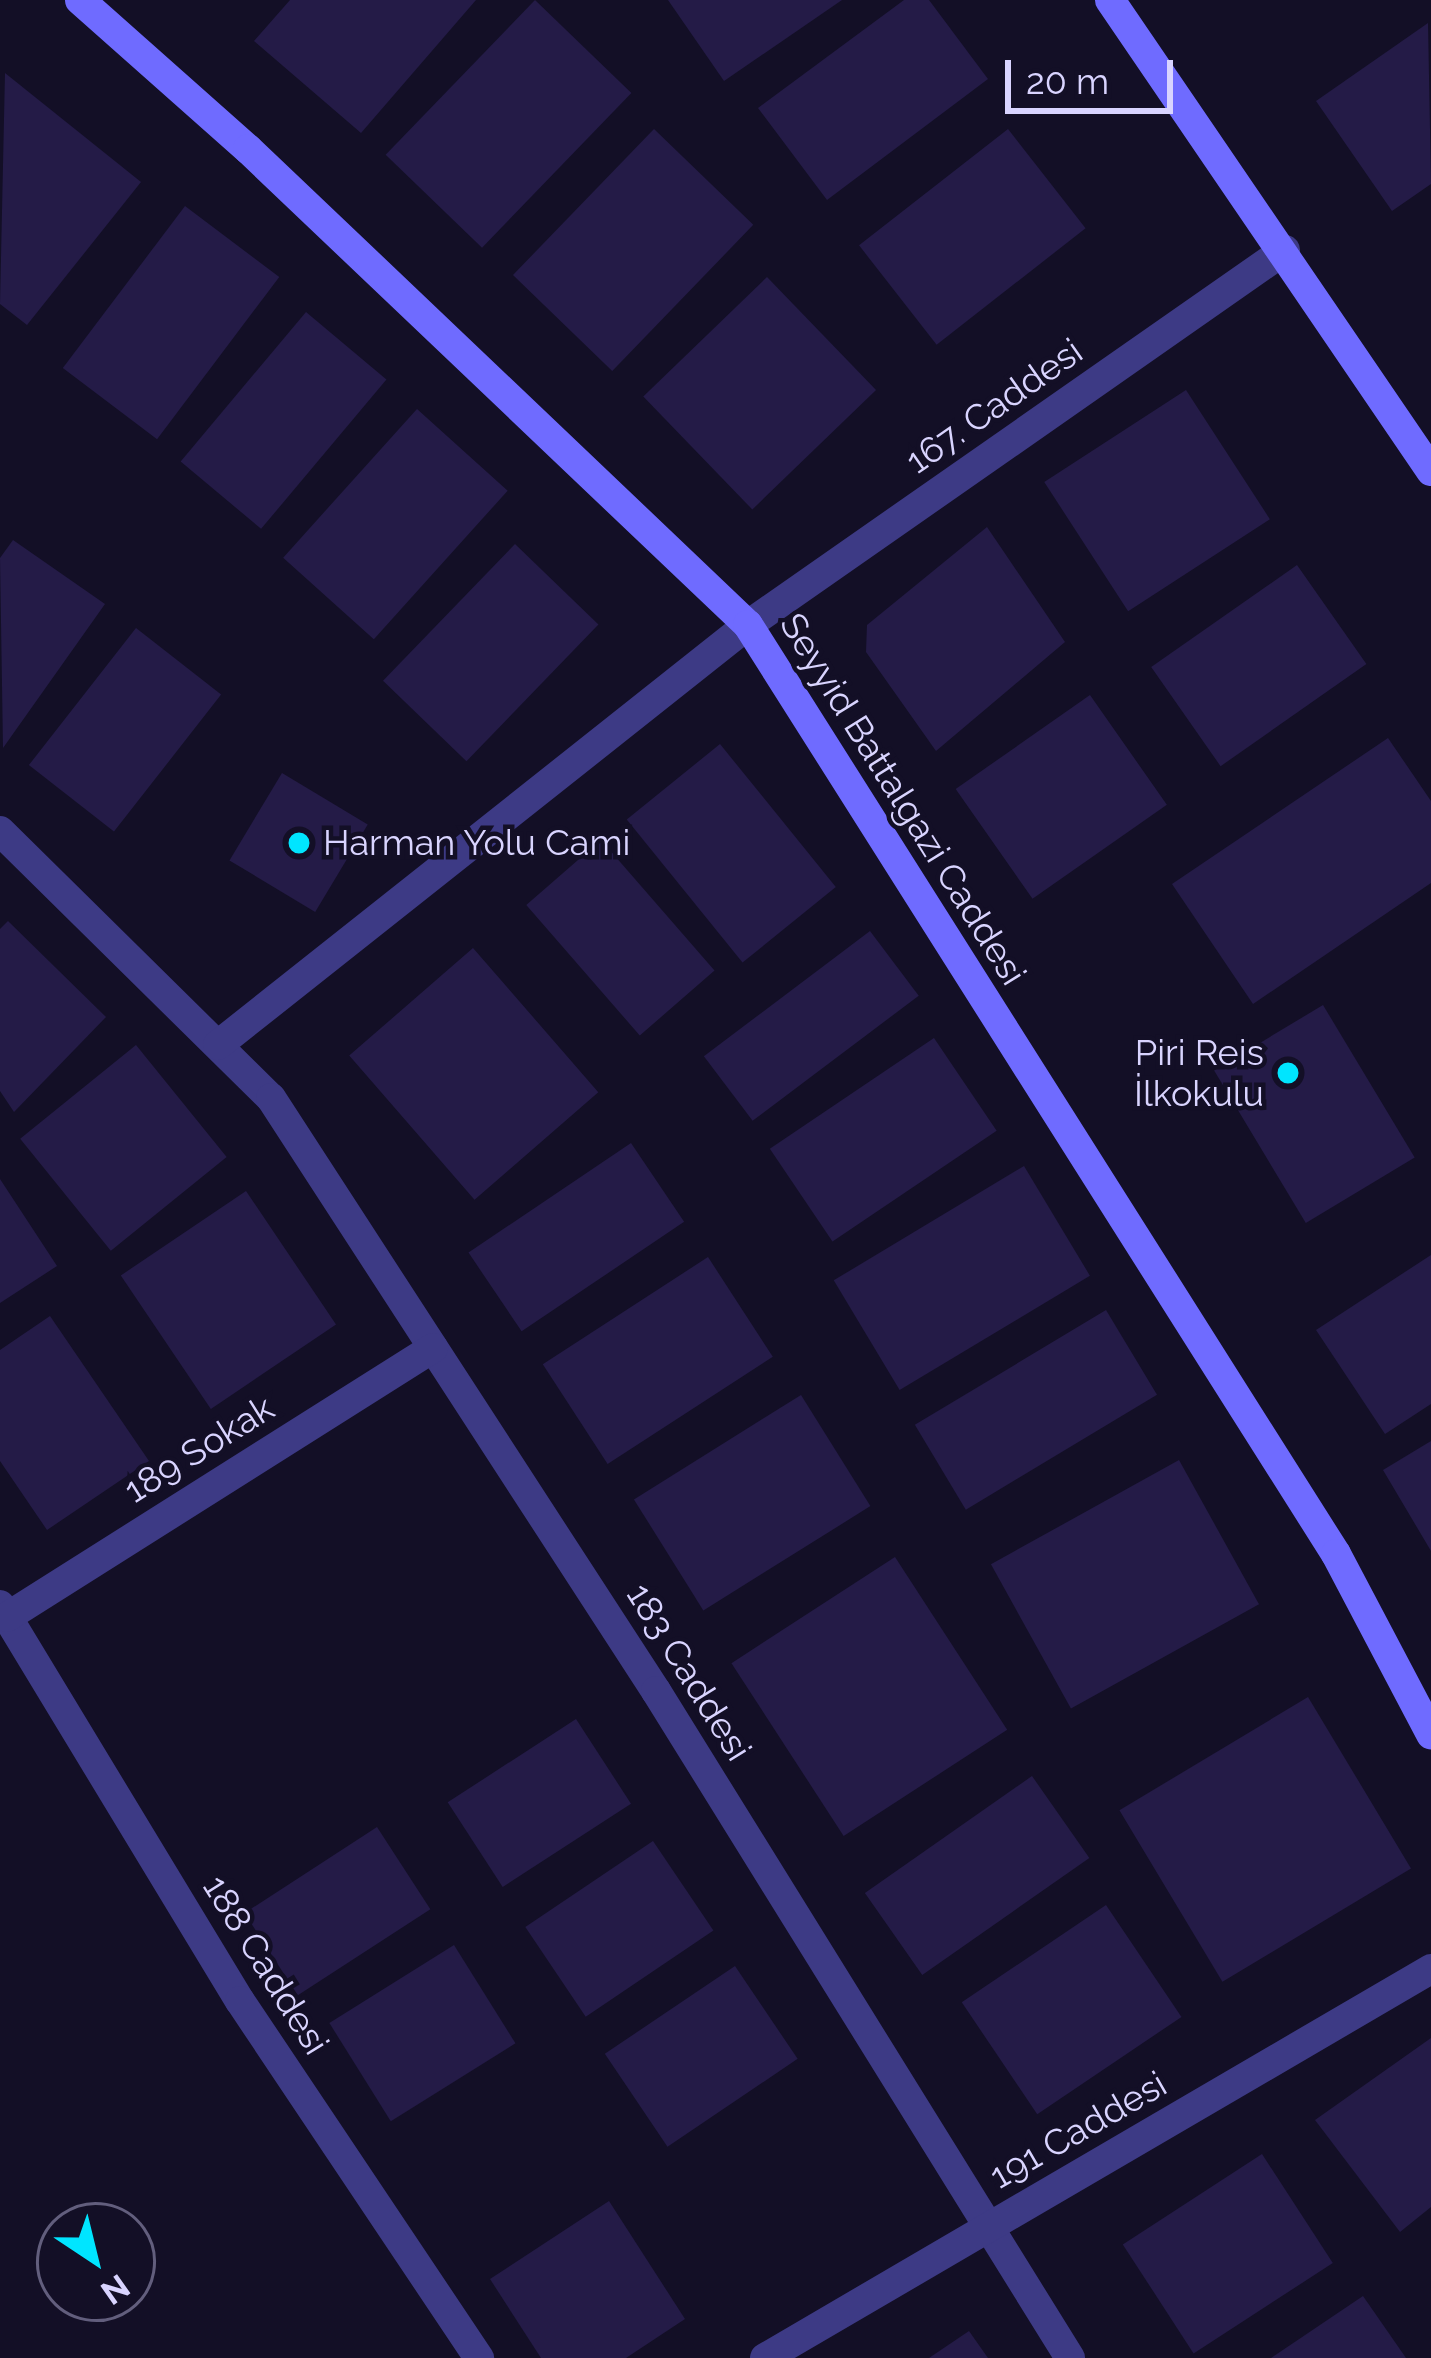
<!DOCTYPE html>
<meta charset="utf-8">
<style>
body{margin:0}
#map{position:relative;width:1431px;height:2358px;overflow:hidden;background:#130f26;font-family:Raleway,sans-serif}
div>[style]{position:absolute}
[style*='--x']{left:calc(var(--x)*1px);top:calc(var(--y)*1px);width:calc(var(--w)*1px);rotate:calc(var(--a)*1deg)}
.building>*{inset:0;background:#241b47;transform-origin:0 0}
.street>*{height:30px;margin:-15px;padding:0 15px;transform-origin:15px;border-radius:15px;background:#3d3a85}
.secondary>*{height:30px;margin:-15px;padding:0 15px;transform-origin:15px;border-radius:15px;background:#6f6bff}
.dots>*{width:33px;height:33px;translate:-50% -50%;box-sizing:border-box;border:6px solid #130f26;border-radius:50%}
span{translate:-50% -50%;white-space:nowrap;text-align:center;line-height:1.15;-webkit-text-stroke:9px #130f26;paint-order:stroke}
.street-label{font-size:36px;color:#d9d4ff}
.poi-label{font-size:36px;color:#d9d4ff}
.left{translate:0 -50%;text-align:left}
.right{translate:-100% -50%;text-align:right}
.north{position:absolute;left:36px;top:2202px;width:120px;height:120px;box-sizing:border-box;background:#130f26;border:3px solid #625e7d;border-radius:50%;rotate:145deg;font-size:33px;font-weight:700;line-height:48px;text-align:center;color:#d9d4ff}
.north::after{content:'';display:block;margin:auto;width:42px;height:54px;background:#00e5ff;clip-path:polygon(50% 0,100% 100%,50% 72%,0 100%)}
.scale{position:absolute;left:1005px;top:60px;width:168px;height:54px;box-sizing:border-box;border:6px solid #d9d4ff;border-top:0;padding-left:15px;font-size:36px;line-height:42px;white-space:nowrap;color:#d9d4ff;-webkit-text-stroke:9px #130f26;paint-order:stroke}
</style>
<div id="map">
<div class="building">
<div style="clip-path:polygon(290px 0,476px 0,361px 133px,254px 41px)"></div>
<div style="left:535px;top:0;width:134px;height:215px;rotate:44deg"></div>
<div style="clip-path:polygon(668px 0,842px 0,724px 81px)"></div>
<div style="clip-path:polygon(904px 0,929px 0,988px 79px,827px 200px,758px 108px)"></div>
<div style="clip-path:polygon(1428px 23px,1431px 184px,1392px 211px,1316px 101px)"></div>
<div style="clip-path:polygon(5px 73px,141px 182px,27px 325px,0 304px)"></div>
<div style="left:654px;top:129px;width:138px;height:203px;rotate:44deg"></div>
<div style="left:1008px;top:129px;width:126px;height:189px;rotate:52deg"></div>
<div style="left:185px;top:206px;width:118px;height:203px;rotate:37deg"></div>
<div style="left:767px;top:277px;width:157px;height:172px;rotate:46deg"></div>
<div style="left:306px;top:312px;width:105px;height:195px;rotate:40deg"></div>
<div style="left:1186px;top:390px;width:154px;height:169px;rotate:57deg"></div>
<div style="left:417px;top:409px;width:122px;height:200px;rotate:42deg"></div>
<div style="clip-path:polygon(987px 527px,1065px 642px,936px 751px,866px 652px,867px 625px)"></div>
<div style="clip-path:polygon(13px 540px,105px 604px,3px 748px,0 558px)"></div>
<div style="left:515px;top:544px;width:116px;height:190px;rotate:44deg"></div>
<div style="left:1297px;top:565px;width:121px;height:178px;rotate:55deg"></div>
<div style="left:136px;top:628px;width:108px;height:174px;rotate:38deg"></div>
<div style="left:1090px;top:695px;width:134px;height:164px;rotate:55deg"></div>
<div style="clip-path:polygon(1388px 738px,1431px 801px,1431px 883px,1253px 1004px,1172px 884px)"></div>
<div style="left:720px;top:744px;width:184px;height:120px;rotate:51deg"></div>
<div style="left:282px;top:773px;width:100px;height:102px;rotate:31deg"></div>
<div style="left:601px;top:840px;width:173px;height:99px;rotate:49deg"></div>
<div style="clip-path:polygon(8px 921px,106px 1017px,14px 1112px,0 1091px,0 929px)"></div>
<div style="left:870px;top:931px;width:81px;height:208px;rotate:53deg"></div>
<div style="left:473px;top:948px;width:191px;height:164px;rotate:49deg"></div>
<div style="left:1323px;top:1005px;width:178px;height:127px;rotate:59deg"></div>
<div style="left:934px;top:1038px;width:112px;height:198px;rotate:56deg"></div>
<div style="left:136px;top:1045px;width:144px;height:149px;rotate:51deg"></div>
<div style="left:631px;top:1143px;width:95px;height:196px;rotate:56deg"></div>
<div style="left:1024px;top:1166px;width:128px;height:222px;rotate:59deg"></div>
<div style="clip-path:polygon(0 1179px,57px 1266px,0 1303px)"></div>
<div style="left:246px;top:1191px;width:161px;height:151px;rotate:56deg"></div>
<div style="clip-path:polygon(1431px 1255px,1431px 1404px,1385px 1434px,1316px 1330px)"></div>
<div style="left:708px;top:1257px;width:119px;height:197px;rotate:57deg"></div>
<div style="left:1106px;top:1310px;width:99px;height:223px;rotate:59deg"></div>
<div style="clip-path:polygon(50px 1316px,149px 1461px,47px 1530px,0 1461px,0 1350px)"></div>
<div style="left:801px;top:1395px;width:131px;height:197px;rotate:58deg"></div>
<div style="clip-path:polygon(1431px 1441px,1431px 1551px,1383px 1470px)"></div>
<div style="left:1179px;top:1460px;width:165px;height:215px;rotate:61deg"></div>
<div style="left:895px;top:1557px;width:206px;height:195px;rotate:57deg"></div>
<div style="left:1308px;top:1697px;width:200px;height:220px;rotate:59deg"></div>
<div style="left:576px;top:1719px;width:101px;height:153px;rotate:57deg"></div>
<div style="left:1032px;top:1776px;width:100px;height:204px;rotate:55deg"></div>
<div style="left:377px;top:1827px;width:98px;height:158px;rotate:57deg"></div>
<div style="left:653px;top:1841px;width:108px;height:154px;rotate:56deg"></div>
<div style="left:1106px;top:1905px;width:135px;height:174px;rotate:56deg"></div>
<div style="left:454px;top:1945px;width:116px;height:147px;rotate:58deg"></div>
<div style="left:735px;top:1966px;width:112px;height:157px;rotate:56deg"></div>
<div style="clip-path:polygon(1431px 2038px,1431px 2207px,1400px 2232px,1315px 2120px)"></div>
<div style="left:1262px;top:2154px;width:130px;height:166px;rotate:57deg"></div>
<div style="clip-path:polygon(609px 2201px,685px 2319px,626px 2358px,541px 2358px,490px 2279px)"></div>
<div style="clip-path:polygon(1363px 2296px,1406px 2358px,1271px 2358px)"></div>
<div style="clip-path:polygon(969px 2331px,988px 2358px,929px 2358px)"></div>
</div>
<div class="street">
<div style="--x:0;--y:831;--w:380;--a:44.6"></div>
<div style="--x:271;--y:1098;--w:707;--a:57.01"></div>
<div style="--x:656;--y:1691;--w:785;--a:58.17"></div>
<div style="--x:218;--y:1045;--w:676;--a:-38.4"></div>
<div style="--x:748;--y:625;--w:655;--a:-34.93"></div>
<div style="--x:0;--y:1605;--w:463;--a:58.8"></div>
<div style="--x:240;--y:2001;--w:430;--a:56.2"></div>
<div style="--x:7;--y:1617;--w:504;--a:-32.27"></div>
<div style="--x:765;--y:2358;--w:771;--a:-30.29"></div>
</div>
<div class="secondary">
<div style="--x:80;--y:0;--w:225;--a:41.6"></div>
<div style="--x:248;--y:149;--w:690;--a:43.59"></div>
<div style="--x:748;--y:625;--w:1099;--a:57.67"></div>
<div style="--x:1336;--y:1554;--w:204;--a:62.2"></div>
<div style="--x:1110;--y:0;--w:570;--a:55.72"></div>
</div>
<div class="dots">
<div style="left:299px;top:843px;background:#00e5ff"></div>
<div style="left:1288px;top:1073px;background:#00e5ff"></div>
</div>
<div class="street-label">
<span style="left:994px;top:406px;rotate:-35deg">167. Caddesi</span>
<span style="left:903px;top:799px;rotate:58deg">Seyyid Battalgazi Caddesi</span>
<span style="left:199px;top:1449px;rotate:-32deg">189 Sokak</span>
<span style="left:689px;top:1672px;rotate:58deg">183 Caddesi</span>
<span style="left:266px;top:1965px;rotate:58deg">188 Caddesi</span>
<span style="left:1078px;top:2130px;rotate:-30deg">191 Caddesi</span>
</div>
<div class="poi-label">
<span class="left" style="left:323px;top:843px">Harman Yolu Cami</span>
<span class="right" style="left:1264px;top:1073px">Piri Reis<br>İlkokulu</span>
</div>
<div class="north">N</div>
<div class="scale">20 m</div>
</div>
